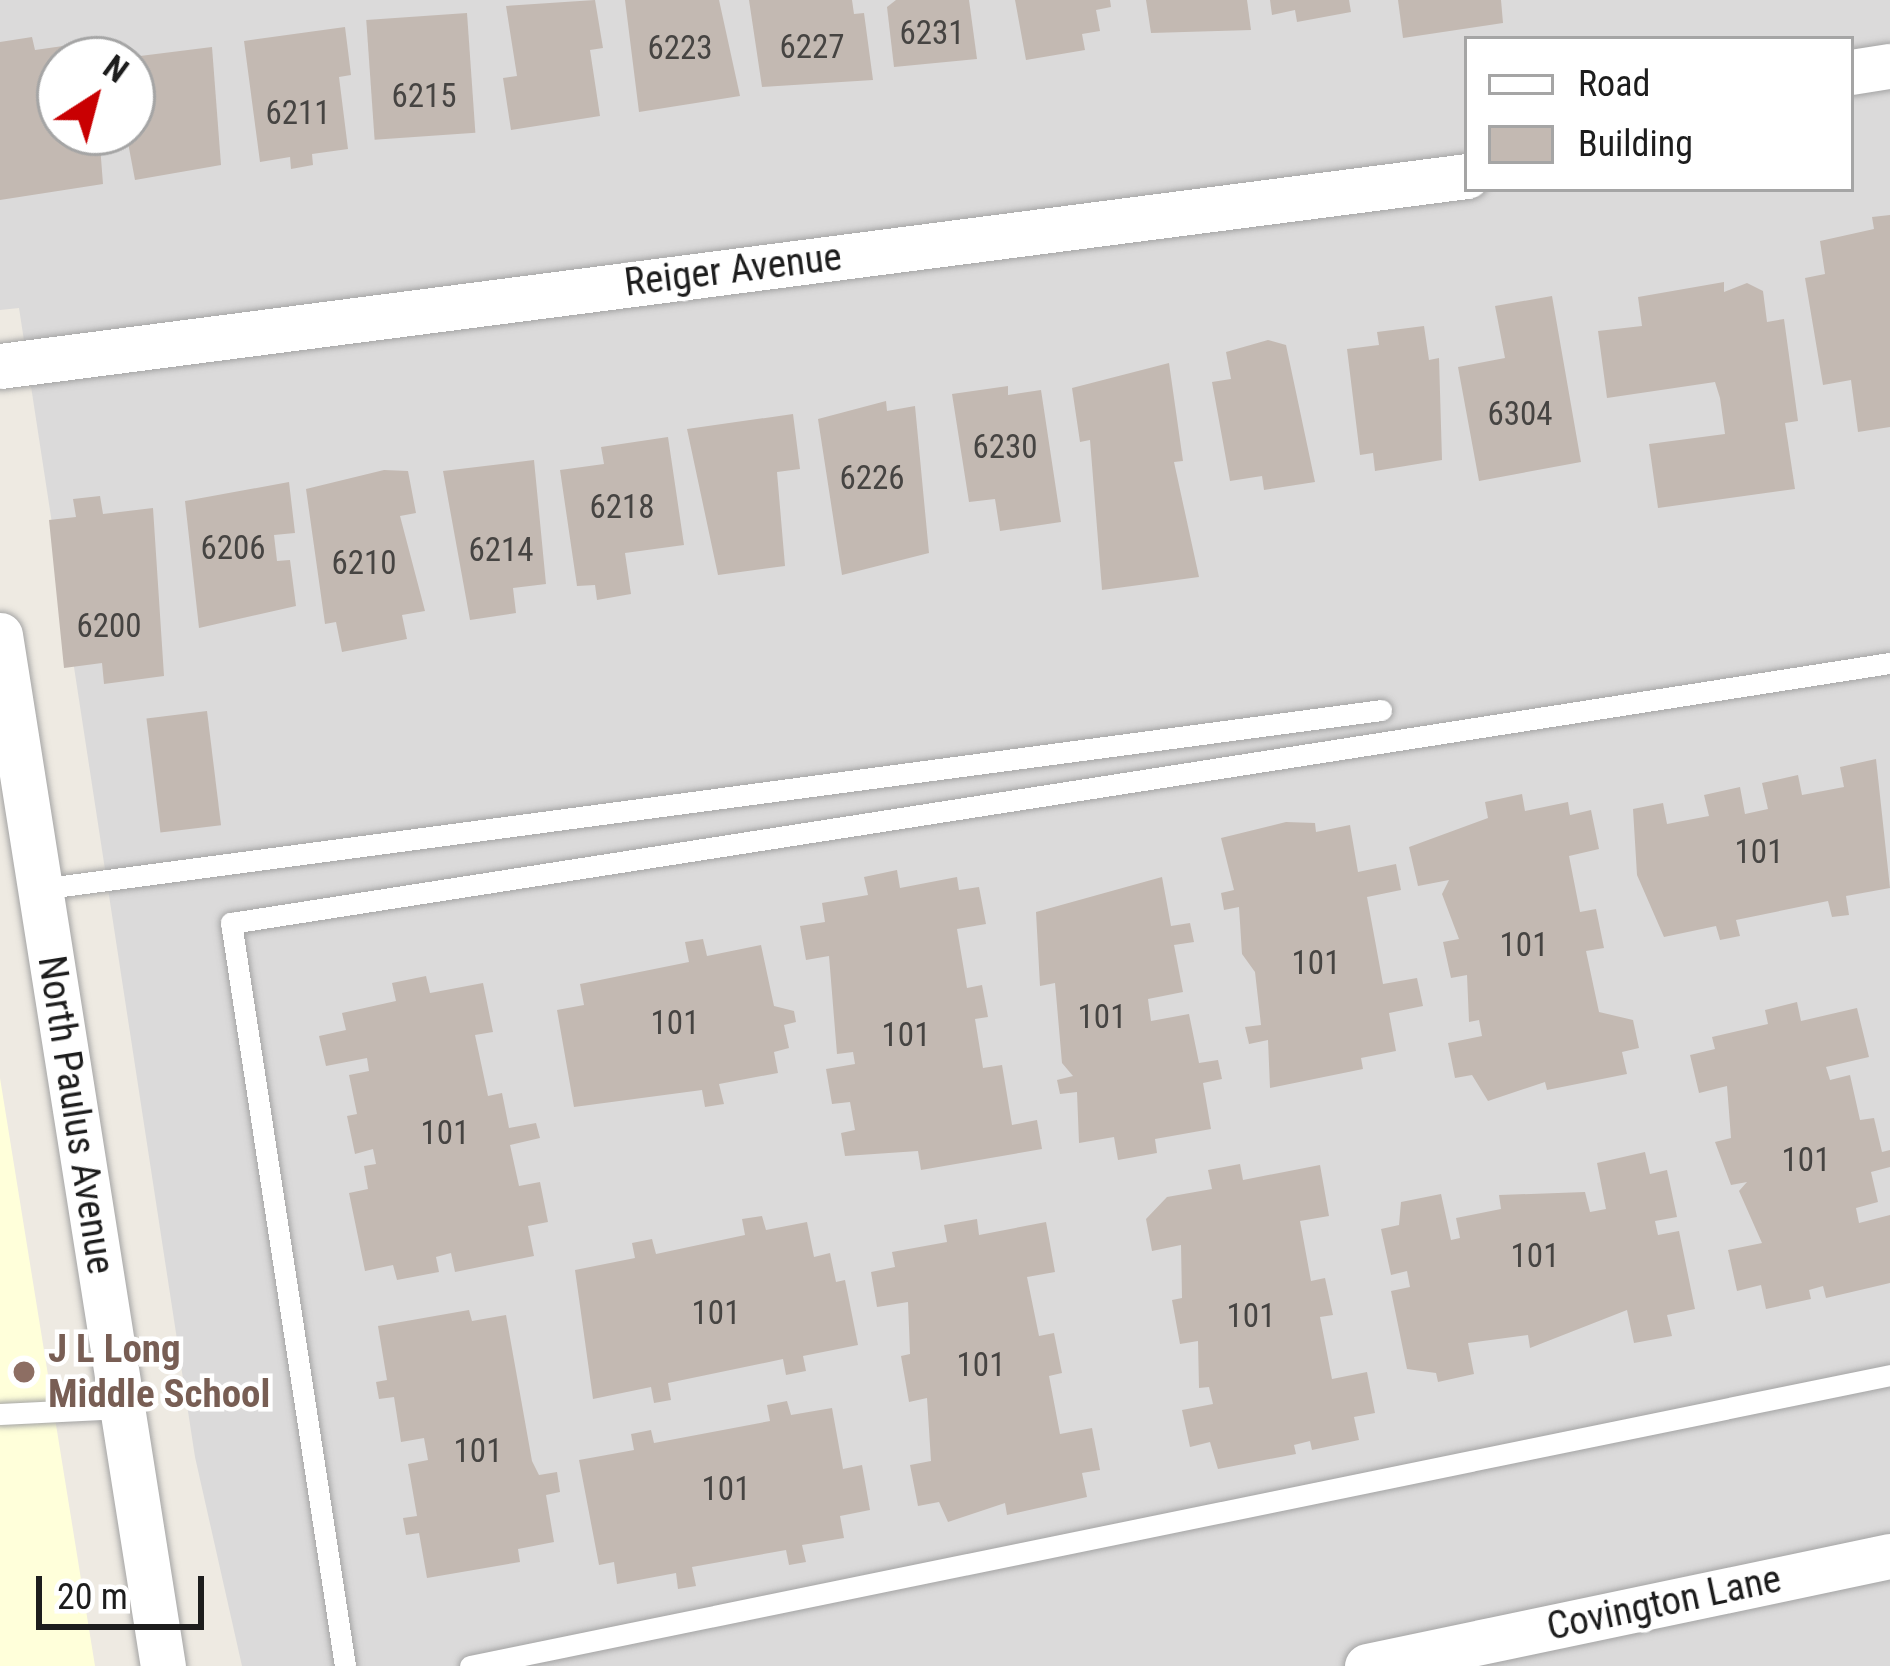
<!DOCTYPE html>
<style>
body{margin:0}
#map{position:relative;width:1890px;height:1666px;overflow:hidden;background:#eeeae2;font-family:"Roboto Condensed",sans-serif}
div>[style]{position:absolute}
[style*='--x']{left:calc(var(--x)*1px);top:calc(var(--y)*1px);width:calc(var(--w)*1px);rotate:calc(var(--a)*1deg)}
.residential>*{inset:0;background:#dbdada}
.education>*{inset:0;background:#ffffda}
.building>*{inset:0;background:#c3b9b2;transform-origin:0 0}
.roads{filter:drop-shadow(0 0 3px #a4a4a4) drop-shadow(0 0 3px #a4a4a4)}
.lane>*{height:21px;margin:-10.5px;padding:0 10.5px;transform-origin:10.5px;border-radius:10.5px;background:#fff}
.street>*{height:45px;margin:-22.5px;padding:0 22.5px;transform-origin:22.5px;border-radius:22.5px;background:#fff}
.dots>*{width:33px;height:33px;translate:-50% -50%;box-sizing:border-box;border:6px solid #fff;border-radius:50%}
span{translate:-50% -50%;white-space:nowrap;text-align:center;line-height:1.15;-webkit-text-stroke:9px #fff;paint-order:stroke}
.number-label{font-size:33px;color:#464442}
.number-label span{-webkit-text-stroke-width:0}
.street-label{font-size:39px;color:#1d1d1d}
.education-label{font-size:39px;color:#785e54;font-weight:700}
.left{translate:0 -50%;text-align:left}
.legend{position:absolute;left:1464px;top:36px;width:390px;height:156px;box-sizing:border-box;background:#fff;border:3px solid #a5a5a5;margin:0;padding:15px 21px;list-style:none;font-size:36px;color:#1d1d1d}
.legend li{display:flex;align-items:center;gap:24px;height:60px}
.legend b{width:60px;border:3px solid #a5a5a5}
.north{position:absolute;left:36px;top:36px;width:120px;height:120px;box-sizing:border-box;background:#fff;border:3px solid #a5a5a5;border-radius:50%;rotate:36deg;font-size:33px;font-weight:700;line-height:48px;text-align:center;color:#1d1d1d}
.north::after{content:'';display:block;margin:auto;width:42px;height:54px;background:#c90002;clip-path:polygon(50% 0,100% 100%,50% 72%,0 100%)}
.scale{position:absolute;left:36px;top:1576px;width:168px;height:54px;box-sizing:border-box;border:6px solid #1d1d1d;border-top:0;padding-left:15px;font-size:36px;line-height:42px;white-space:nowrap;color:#1d1d1d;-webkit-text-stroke:9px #fff;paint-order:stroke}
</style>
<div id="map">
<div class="residential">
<div style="clip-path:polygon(evenodd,0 0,1890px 0,1890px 1666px,242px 1666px,195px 1457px,19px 308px,0 310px,0 0,1467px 39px,1851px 39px,1851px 189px,1467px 189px,1467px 39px,0 0,60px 60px,132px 60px,132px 132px,60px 132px,60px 60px)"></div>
</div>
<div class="education">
<div style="clip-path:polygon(0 1078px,95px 1666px,0 1666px)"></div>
</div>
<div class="building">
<div style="clip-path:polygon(595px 0,603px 48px,590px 50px,600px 116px,511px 130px,503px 78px,517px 76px,506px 6px)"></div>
<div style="clip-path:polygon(625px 0,719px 0,740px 96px,639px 112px)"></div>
<div style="clip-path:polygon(749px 0,852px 0,854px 14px,864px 13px,873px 80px,762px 87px)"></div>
<div style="clip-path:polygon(896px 0,969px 0,977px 59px,894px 67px,887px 7px)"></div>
<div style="clip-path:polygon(1015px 0,1110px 0,1111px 7px,1096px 10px,1100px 31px,1082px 34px,1085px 50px,1026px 60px)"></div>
<div style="clip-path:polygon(1146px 0,1247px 0,1251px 30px,1151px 33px)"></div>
<div style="clip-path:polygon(1270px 0,1349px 0,1351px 12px,1297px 22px,1295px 10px,1272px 15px)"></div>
<div style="clip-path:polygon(1398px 0,1501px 0,1503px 23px,1403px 38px)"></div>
<div style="left:467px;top:13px;width:120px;height:101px;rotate:86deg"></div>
<div style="clip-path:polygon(345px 27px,351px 75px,339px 77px,348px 149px,312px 154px,313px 165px,291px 169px,290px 157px,260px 162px,244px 41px)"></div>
<div style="clip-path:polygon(32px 37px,35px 50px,77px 44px,79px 60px,60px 60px,60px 132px,99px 132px,103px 184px,0 200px,0 42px)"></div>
<div style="clip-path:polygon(212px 47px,221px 165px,135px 180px,126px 132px,132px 57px)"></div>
<div style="clip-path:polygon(1890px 215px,1890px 427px,1858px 432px,1851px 380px,1823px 385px,1805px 278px,1825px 274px,1820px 241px,1874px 229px,1872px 217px)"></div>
<div style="clip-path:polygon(1724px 282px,1724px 292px,1747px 283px,1763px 291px,1767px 322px,1784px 319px,1798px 421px,1785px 423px,1795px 489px,1658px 508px,1649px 444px,1725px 434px,1720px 398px,1715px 382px,1607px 398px,1598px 331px,1642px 326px,1638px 297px)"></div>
<div style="clip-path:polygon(1552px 296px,1581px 462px,1479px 481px,1458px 367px,1505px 358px,1495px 306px)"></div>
<div style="clip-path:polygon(1424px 326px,1429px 360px,1439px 358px,1442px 460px,1375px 471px,1373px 453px,1360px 455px,1347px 349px,1379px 345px,1377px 332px)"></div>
<div style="clip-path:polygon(1268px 340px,1286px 345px,1315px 482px,1264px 490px,1262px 476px,1230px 481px,1212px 382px,1231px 379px,1226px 352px)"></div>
<div style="clip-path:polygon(1169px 363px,1183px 461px,1174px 462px,1199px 577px,1102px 590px,1090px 440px,1080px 442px,1072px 388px)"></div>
<div style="clip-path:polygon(1008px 386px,1008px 395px,1041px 390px,1061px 522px,1000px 531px,995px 499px,969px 502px,952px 394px)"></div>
<div style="clip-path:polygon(886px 401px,887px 411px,915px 406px,929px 553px,842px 575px,818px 419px)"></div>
<div style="clip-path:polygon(793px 414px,800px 469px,777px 472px,785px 566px,718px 575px,687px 429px)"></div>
<div style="clip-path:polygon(668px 437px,684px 545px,625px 553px,631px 594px,597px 600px,595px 585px,577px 586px,560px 470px,604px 464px,601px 447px)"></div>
<div style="clip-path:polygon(534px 460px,546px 584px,513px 588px,516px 613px,470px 620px,443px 471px)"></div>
<div style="clip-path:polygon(384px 470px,408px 471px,416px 513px,400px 516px,425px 611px,402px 615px,407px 639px,342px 652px,336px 622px,325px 624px,306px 489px)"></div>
<div style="clip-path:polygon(289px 482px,295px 533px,274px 535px,277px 561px,290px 560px,296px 606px,199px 628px,185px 501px)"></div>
<div style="clip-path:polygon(100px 496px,103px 514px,153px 508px,164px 676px,104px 684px,102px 663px,64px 668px,49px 520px,76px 517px,73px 499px)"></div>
<div style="left:207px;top:711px;width:115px;height:61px;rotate:83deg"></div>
<div style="clip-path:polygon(1876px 759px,1890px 888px,1846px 896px,1849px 915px,1832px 917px,1828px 901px,1736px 920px,1740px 936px,1720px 940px,1716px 926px,1664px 937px,1637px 875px,1633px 809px,1663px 803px,1667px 824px,1709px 816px,1704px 795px,1740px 787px,1745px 814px,1768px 809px,1762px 783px,1798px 775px,1802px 795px,1844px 787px,1840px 767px)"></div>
<div style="clip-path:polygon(1522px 794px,1525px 811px,1568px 802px,1570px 815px,1591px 810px,1599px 849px,1569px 856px,1580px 912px,1596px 909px,1604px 948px,1586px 951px,1599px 1012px,1633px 1020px,1639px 1048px,1622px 1052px,1627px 1074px,1547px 1090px,1545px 1082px,1488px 1101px,1472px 1075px,1455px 1078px,1448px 1043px,1482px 1036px,1479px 1020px,1469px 1022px,1467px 975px,1451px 978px,1443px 942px,1459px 939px,1442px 894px,1449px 880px,1418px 886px,1409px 847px,1488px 818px,1485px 802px)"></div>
<div style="clip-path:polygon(1286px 822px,1315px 823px,1316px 832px,1350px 825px,1358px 872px,1396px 864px,1401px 890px,1367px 897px,1383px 984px,1417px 978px,1423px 1006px,1389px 1013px,1396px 1051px,1361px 1058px,1363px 1069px,1270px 1088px,1268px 1040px,1249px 1044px,1245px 1027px,1261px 1025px,1255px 972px,1242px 954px,1239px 907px,1224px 910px,1221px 893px,1234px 890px,1221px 838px)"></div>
<div style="clip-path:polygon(897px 870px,900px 888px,957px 877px,959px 890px,979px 887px,986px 924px,957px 929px,967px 988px,982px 985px,988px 1017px,975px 1019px,983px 1068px,1002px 1065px,1012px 1125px,1037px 1120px,1042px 1149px,921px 1170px,918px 1151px,845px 1156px,841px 1133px,855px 1130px,850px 1102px,832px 1104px,826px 1069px,855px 1064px,853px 1052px,837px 1054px,829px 956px,806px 960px,800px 926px,825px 922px,822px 903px,868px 895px,864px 877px)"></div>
<div style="clip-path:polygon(1162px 877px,1171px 926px,1190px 923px,1194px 942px,1174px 945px,1183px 992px,1148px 999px,1151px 1021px,1189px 1014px,1199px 1063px,1218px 1060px,1222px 1079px,1203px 1083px,1211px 1129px,1155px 1139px,1157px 1153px,1118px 1160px,1114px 1137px,1079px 1143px,1077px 1092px,1060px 1094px,1057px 1080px,1073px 1076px,1062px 1063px,1055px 983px,1040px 986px,1036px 912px)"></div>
<div style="clip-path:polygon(703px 939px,707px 956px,761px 945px,774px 1006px,794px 1011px,796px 1022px,784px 1025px,789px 1048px,774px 1052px,778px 1073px,719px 1084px,724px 1104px,705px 1107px,702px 1090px,574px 1107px,557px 1010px,584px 1005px,580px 984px,689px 962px,685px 942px)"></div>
<div style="clip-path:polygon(426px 976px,430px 993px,483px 983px,493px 1032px,475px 1035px,488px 1096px,502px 1093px,509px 1128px,536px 1123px,540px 1138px,510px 1145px,519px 1186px,540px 1182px,548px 1222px,528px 1226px,534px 1256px,455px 1272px,451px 1253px,436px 1257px,439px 1272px,397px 1280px,393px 1265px,365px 1271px,349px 1193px,368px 1189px,364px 1166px,376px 1164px,373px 1149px,355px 1154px,347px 1116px,357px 1114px,349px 1075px,369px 1071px,367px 1058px,326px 1066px,319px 1036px,346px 1030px,342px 1013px,396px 1001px,392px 983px)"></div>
<div style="clip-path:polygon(1797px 1002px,1801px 1021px,1857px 1008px,1869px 1057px,1826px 1067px,1830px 1080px,1850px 1075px,1860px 1120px,1874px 1118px,1882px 1152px,1890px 1150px,1890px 1167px,1871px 1172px,1878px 1202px,1856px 1208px,1859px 1223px,1890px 1215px,1890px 1283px,1826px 1298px,1823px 1286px,1809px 1290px,1811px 1299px,1766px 1309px,1761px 1285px,1737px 1291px,1728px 1250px,1762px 1243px,1739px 1191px,1747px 1182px,1731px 1185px,1715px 1142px,1731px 1138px,1727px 1086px,1699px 1093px,1690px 1055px,1715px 1049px,1712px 1037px,1768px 1024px,1765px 1010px)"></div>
<div style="clip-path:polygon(1645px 1152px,1650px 1174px,1667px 1170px,1677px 1217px,1655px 1221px,1658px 1235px,1679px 1231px,1695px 1309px,1667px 1315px,1672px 1336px,1634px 1343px,1627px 1310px,1530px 1348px,1528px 1335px,1468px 1343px,1474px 1374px,1438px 1382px,1436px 1373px,1407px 1369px,1391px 1291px,1410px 1287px,1407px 1271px,1391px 1275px,1381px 1229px,1399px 1225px,1401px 1202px,1441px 1194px,1451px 1240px,1460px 1238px,1456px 1218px,1501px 1209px,1499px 1195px,1585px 1192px,1590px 1212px,1606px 1209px,1597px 1163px)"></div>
<div style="clip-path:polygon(1240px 1164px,1243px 1180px,1320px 1165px,1329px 1216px,1300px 1221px,1311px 1281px,1325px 1278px,1333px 1315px,1320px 1317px,1332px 1379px,1367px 1372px,1375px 1413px,1354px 1417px,1359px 1440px,1312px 1450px,1310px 1441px,1294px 1445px,1296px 1454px,1218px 1469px,1210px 1442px,1190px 1447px,1182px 1410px,1213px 1404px,1209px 1387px,1199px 1388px,1198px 1341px,1180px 1344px,1172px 1300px,1182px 1298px,1181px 1245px,1152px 1251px,1146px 1219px,1167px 1197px,1212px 1189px,1208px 1170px)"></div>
<div style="clip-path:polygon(762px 1216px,766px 1230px,807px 1222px,814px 1257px,830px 1253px,836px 1282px,845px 1280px,858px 1345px,803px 1356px,806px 1371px,786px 1375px,783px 1359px,668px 1383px,671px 1400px,654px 1403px,651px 1387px,593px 1399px,575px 1270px,635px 1258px,632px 1243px,652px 1239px,656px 1254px,745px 1235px,742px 1219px)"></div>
<div style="clip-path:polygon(977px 1219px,979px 1235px,1046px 1222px,1055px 1272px,1027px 1277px,1039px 1336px,1054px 1333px,1062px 1373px,1049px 1376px,1060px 1434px,1092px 1428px,1100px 1470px,1082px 1473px,1087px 1497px,1007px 1515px,1005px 1503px,948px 1522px,939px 1502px,918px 1506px,910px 1465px,931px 1461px,927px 1398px,909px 1402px,901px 1356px,910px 1354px,908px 1302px,877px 1307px,871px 1272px,895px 1267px,892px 1252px,947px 1242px,944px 1225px)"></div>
<div style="clip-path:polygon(469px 1310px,472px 1321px,506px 1315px,532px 1461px,539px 1475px,557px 1472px,560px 1492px,546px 1495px,554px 1542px,518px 1549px,520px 1562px,427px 1578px,419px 1533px,406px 1535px,403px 1518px,417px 1516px,408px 1464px,428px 1460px,424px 1438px,401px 1442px,394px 1397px,379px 1399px,376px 1382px,387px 1380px,378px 1326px)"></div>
<div style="clip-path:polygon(787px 1401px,791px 1415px,832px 1408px,843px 1469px,862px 1465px,870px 1510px,840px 1516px,844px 1538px,802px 1545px,806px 1562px,789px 1565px,786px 1550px,692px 1567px,696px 1586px,678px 1589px,676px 1573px,617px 1584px,614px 1562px,599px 1565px,579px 1460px,634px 1450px,631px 1434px,651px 1430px,654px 1443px,770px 1421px,767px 1405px)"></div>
</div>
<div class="roads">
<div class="lane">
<div style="--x:40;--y:889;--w:1353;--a:-7.6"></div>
<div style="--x:0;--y:1414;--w:122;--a:-2.8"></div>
<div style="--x:345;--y:1666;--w:752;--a:-98.72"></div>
<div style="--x:231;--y:923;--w:1679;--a:-8.91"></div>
<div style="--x:470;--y:1666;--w:1450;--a:-11.58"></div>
</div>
<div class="street">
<div style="--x:1851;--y:72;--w:39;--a:-9"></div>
<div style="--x:0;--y:366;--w:1479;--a:-7.38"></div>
<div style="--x:0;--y:635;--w:1044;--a:81.02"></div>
<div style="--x:1367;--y:1666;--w:534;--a:-11.88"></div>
</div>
</div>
<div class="dots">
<div style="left:24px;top:1372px;background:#8d6e63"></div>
</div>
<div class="number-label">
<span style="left:932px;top:33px">6231</span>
<span style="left:812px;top:47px">6227</span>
<span style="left:680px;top:48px">6223</span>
<span style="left:424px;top:96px">6215</span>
<span style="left:298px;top:113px">6211</span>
<span style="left:1520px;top:414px">6304</span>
<span style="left:1005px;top:447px">6230</span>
<span style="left:872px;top:478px">6226</span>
<span style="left:622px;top:507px">6218</span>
<span style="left:233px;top:548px">6206</span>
<span style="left:501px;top:550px">6214</span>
<span style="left:364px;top:563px">6210</span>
<span style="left:109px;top:626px">6200</span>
<span style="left:1759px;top:852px">101</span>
<span style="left:1524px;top:945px">101</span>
<span style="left:1316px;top:963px">101</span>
<span style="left:1102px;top:1017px">101</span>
<span style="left:675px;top:1023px">101</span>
<span style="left:906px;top:1035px">101</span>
<span style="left:445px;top:1133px">101</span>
<span style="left:1806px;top:1160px">101</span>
<span style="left:1535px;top:1256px">101</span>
<span style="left:716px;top:1313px">101</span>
<span style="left:1251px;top:1316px">101</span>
<span style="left:981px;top:1365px">101</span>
<span style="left:478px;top:1451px">101</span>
<span style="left:726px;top:1489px">101</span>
</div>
<div class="street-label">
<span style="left:733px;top:270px;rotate:-7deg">Reiger Avenue</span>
<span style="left:76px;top:1115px;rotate:81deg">North Paulus Avenue</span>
<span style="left:1664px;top:1603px;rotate:-12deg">Covington Lane</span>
</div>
<div class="education-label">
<span class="left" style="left:48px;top:1372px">J L Long<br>Middle School</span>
</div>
<ul class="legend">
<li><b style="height:15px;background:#fff"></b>Road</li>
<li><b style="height:33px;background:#c3b9b2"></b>Building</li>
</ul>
<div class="north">N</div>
<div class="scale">20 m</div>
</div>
